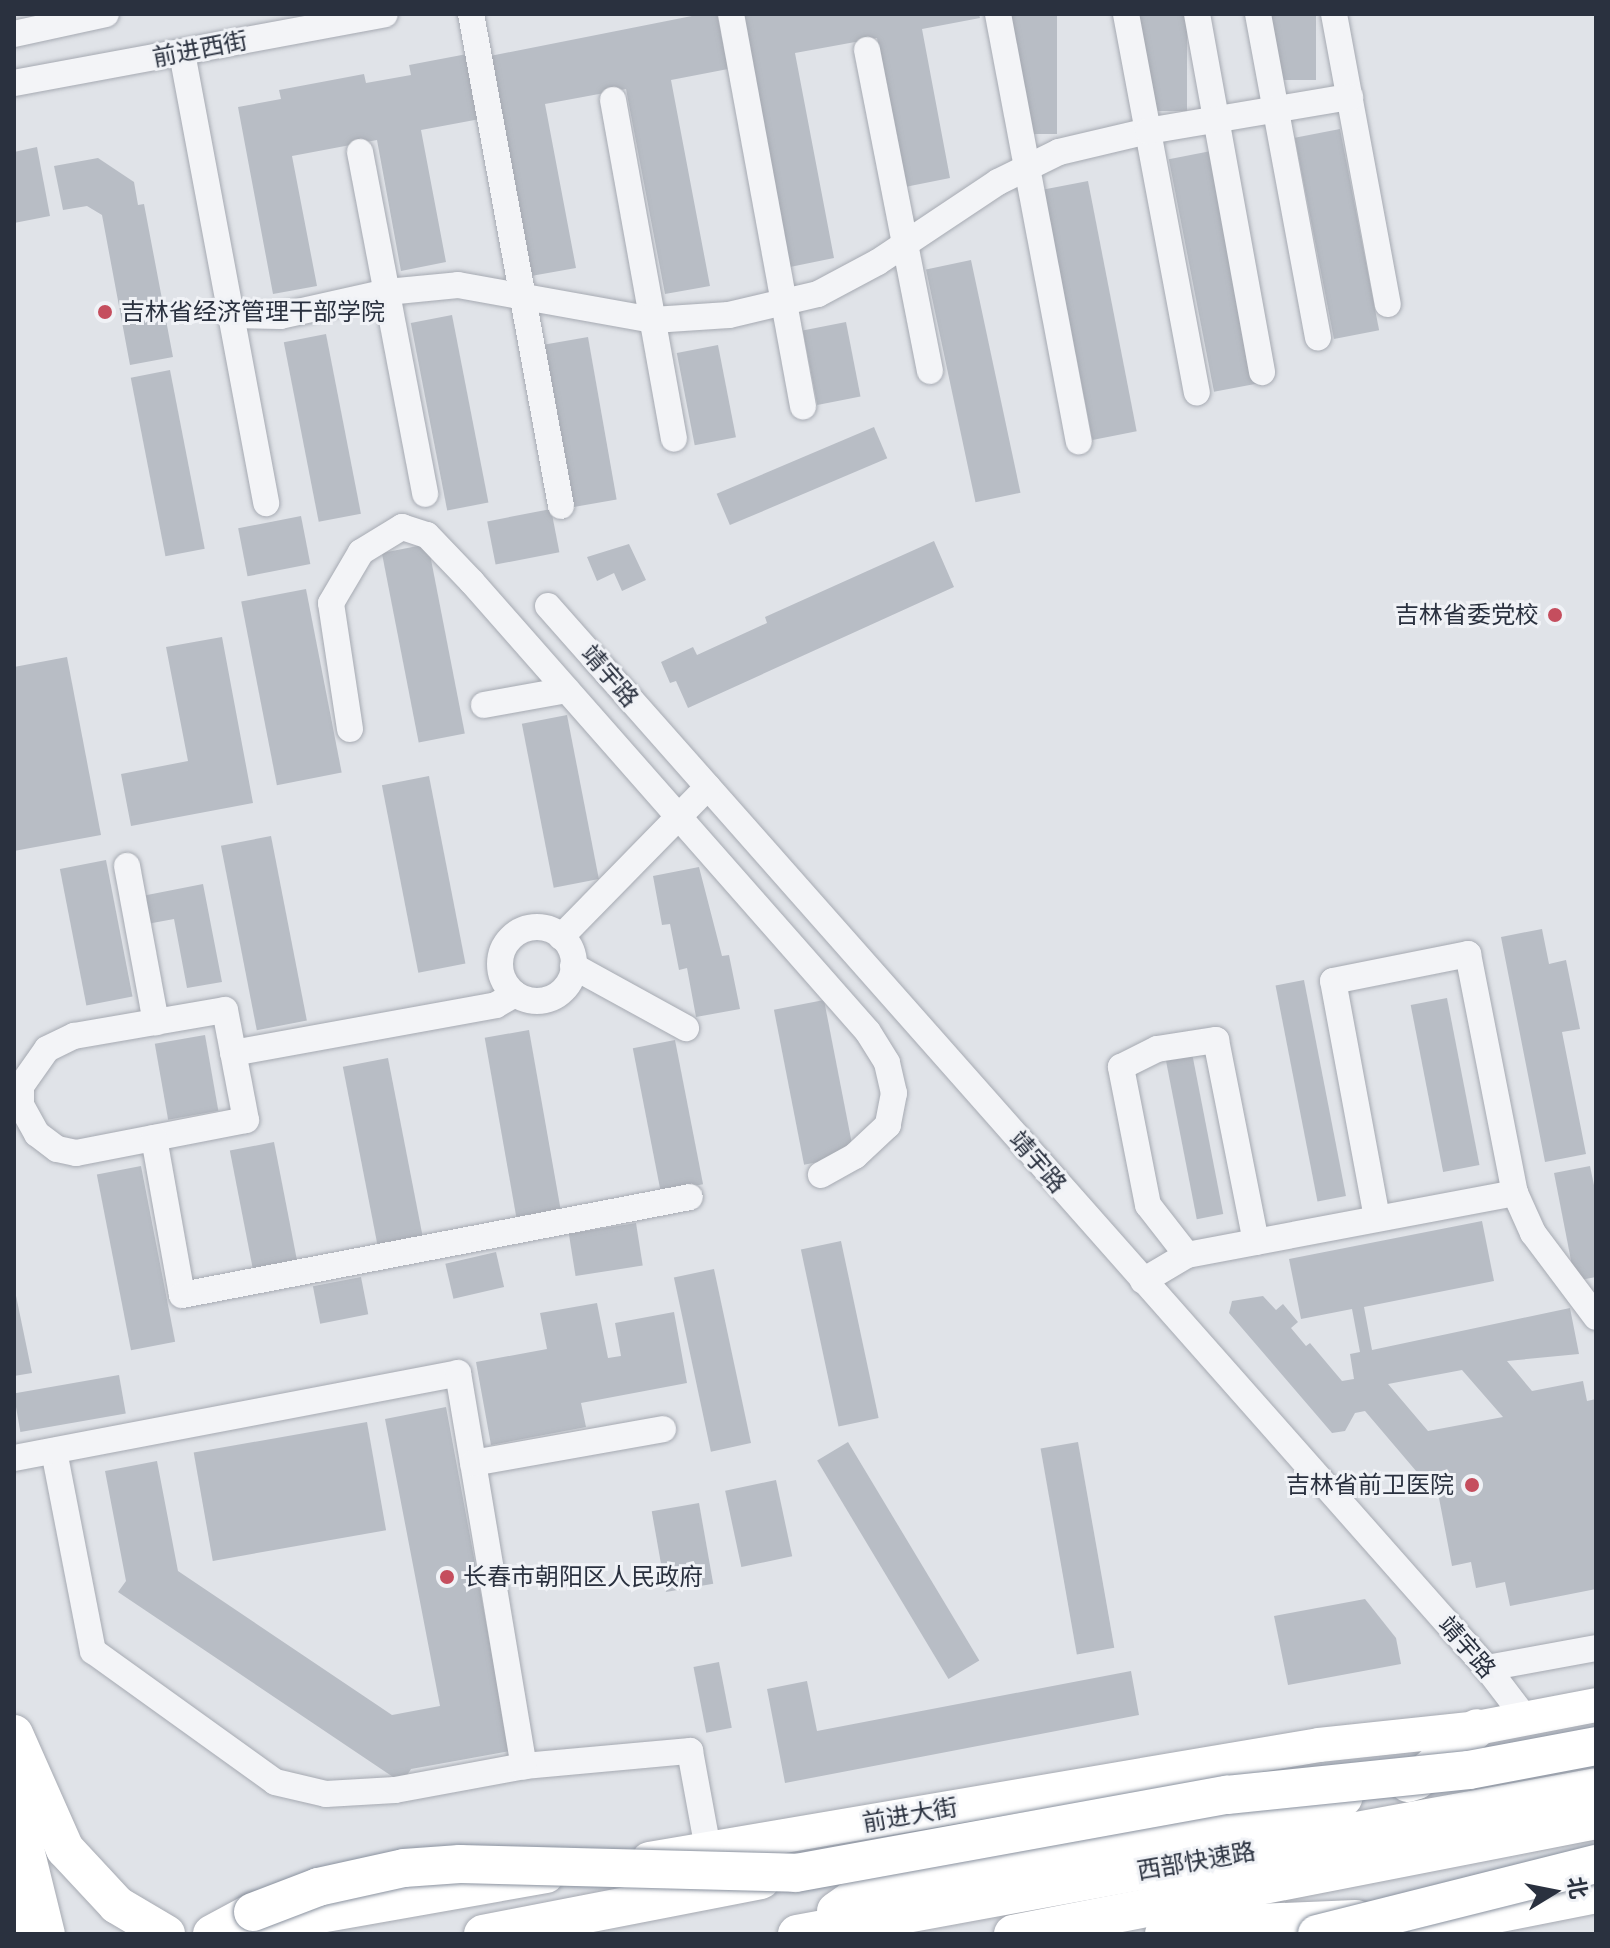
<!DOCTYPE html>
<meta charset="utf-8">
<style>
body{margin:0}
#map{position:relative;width:1610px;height:1948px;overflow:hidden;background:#e0e3e8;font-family:Jost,"Noto Sans SC",sans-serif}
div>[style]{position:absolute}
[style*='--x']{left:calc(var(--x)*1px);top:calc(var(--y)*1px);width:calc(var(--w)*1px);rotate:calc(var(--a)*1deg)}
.building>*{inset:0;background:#b8bdc5;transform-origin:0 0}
.roads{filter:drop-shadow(0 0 2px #a6aab2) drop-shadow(0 0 2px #a6aab2)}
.minor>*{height:26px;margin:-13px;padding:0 13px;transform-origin:13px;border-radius:13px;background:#f3f4f7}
.minor>.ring{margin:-13px;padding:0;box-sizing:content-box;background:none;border:26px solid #f3f4f7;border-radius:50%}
.major>*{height:34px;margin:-17px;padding:0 17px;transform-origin:17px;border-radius:17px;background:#fff}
.highway>*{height:38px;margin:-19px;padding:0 19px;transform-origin:19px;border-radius:19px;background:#fff}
.bridges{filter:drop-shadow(0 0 2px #89919e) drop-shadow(0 0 2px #89919e)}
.highway-bridge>*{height:38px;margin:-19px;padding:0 19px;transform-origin:19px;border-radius:19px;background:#fff}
.dots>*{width:22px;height:22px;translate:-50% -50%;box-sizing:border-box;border:4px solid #f0f2f6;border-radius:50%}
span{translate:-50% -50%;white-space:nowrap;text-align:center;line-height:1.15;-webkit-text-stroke:6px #f0f2f6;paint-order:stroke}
.street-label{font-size:24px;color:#2a313f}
.poi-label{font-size:24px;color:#2a313f}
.left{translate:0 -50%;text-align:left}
.right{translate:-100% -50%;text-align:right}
.frame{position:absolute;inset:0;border:16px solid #2a313f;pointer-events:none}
.north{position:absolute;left:1514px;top:1852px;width:80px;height:80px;-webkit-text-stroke:6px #f0f2f6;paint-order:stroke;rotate:80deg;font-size:22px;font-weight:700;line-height:32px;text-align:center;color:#2a313f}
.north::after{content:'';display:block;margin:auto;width:28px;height:36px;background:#2a313f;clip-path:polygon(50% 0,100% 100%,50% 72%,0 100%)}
</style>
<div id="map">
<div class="building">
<div style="clip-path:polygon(702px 14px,717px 14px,728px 69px,671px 80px,710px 286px,665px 294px,626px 89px,545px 104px,576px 268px,531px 276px,490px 56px)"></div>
<div style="clip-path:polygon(742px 14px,979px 14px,980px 18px,922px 29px,950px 178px,905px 187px,877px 38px,795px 53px,834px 258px,790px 267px)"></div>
<div style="left:1012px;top:14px;width:45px;height:120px"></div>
<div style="left:1140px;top:14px;width:47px;height:97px"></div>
<div style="left:1272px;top:14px;width:44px;height:66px"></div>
<div style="clip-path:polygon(467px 54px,480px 119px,421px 130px,446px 262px,401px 271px,377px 140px,292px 156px,317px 286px,273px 294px,238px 107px,281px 99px,279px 90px,364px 74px,366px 83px,411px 75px,409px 65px)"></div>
<div style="left:1340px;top:129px;width:205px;height:46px;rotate:79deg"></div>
<div style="clip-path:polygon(37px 147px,50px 216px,14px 223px,14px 152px)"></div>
<div style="left:1211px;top:151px;width:237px;height:43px;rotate:79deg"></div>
<div style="clip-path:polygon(98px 158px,134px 182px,138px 205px,144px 204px,173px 357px,130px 365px,102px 215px,87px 206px,63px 210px,54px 166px)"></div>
<div style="left:1088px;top:181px;width:255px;height:45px;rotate:79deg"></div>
<div style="left:971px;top:260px;width:238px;height:46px;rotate:78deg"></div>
<div style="left:452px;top:315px;width:191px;height:42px;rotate:79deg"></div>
<div style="left:846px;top:322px;width:76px;height:44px;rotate:79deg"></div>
<div style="left:326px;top:334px;width:183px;height:43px;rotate:79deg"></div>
<div style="left:588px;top:337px;width:165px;height:45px;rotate:80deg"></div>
<div style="left:718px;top:345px;width:94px;height:42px;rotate:79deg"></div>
<div style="left:170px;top:370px;width:182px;height:40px;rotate:79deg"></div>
<div style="left:874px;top:427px;width:34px;height:171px;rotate:67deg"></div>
<div style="left:551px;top:509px;width:44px;height:65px;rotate:79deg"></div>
<div style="left:301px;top:516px;width:49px;height:64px;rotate:79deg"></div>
<div style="clip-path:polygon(934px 541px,954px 587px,688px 708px,676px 681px,670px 683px,661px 662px,693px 647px,697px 655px,767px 623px,765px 617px)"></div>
<div style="left:428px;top:544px;width:193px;height:47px;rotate:79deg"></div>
<div style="clip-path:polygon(629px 544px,646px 580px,622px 591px,614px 573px,597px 581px,587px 557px)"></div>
<div style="left:306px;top:589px;width:187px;height:66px;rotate:79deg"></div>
<div style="clip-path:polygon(222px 637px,253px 803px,131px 826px,121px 774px,188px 761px,166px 647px)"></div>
<div style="clip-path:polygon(67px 657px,101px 835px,14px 851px,14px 667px)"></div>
<div style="left:567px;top:715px;width:167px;height:46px;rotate:79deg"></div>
<div style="left:429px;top:776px;width:191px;height:48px;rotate:79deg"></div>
<div style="left:271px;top:836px;width:188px;height:51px;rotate:79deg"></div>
<div style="left:106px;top:860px;width:139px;height:47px;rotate:79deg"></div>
<div style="clip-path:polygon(699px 867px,722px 956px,729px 955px,740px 1009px,696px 1017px,687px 968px,679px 970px,670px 924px,662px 925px,653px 876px)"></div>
<div style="clip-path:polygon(203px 884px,222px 982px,187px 988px,174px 919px,147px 924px,142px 896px)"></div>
<div style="clip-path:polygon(1542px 929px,1549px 964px,1566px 960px,1580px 1029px,1562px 1032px,1586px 1154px,1545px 1162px,1501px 937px)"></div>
<div style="left:1304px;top:980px;width:220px;height:29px;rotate:79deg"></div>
<div style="left:1447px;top:998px;width:170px;height:37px;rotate:79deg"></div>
<div style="left:824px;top:1000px;width:158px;height:51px;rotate:79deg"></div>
<div style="left:529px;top:1030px;width:182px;height:45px;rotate:80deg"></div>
<div style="left:205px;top:1035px;width:77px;height:51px;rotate:80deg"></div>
<div style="left:675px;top:1040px;width:147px;height:43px;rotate:79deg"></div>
<div style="left:1192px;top:1053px;width:164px;height:27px;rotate:79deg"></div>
<div style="left:388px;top:1058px;width:182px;height:46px;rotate:79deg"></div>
<div style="left:274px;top:1142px;width:125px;height:45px;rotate:79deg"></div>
<div style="left:141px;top:1166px;width:179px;height:45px;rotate:79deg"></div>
<div style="clip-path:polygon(1590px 1166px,1596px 1195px,1596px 1277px,1575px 1281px,1554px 1173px)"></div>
<div style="clip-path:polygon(evenodd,1482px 1221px,1494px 1281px,1364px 1307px,1372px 1350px,1570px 1308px,1579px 1354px,1507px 1361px,1532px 1391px,1583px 1381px,1587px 1401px,1596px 1399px,1596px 1589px,1510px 1606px,1505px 1582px,1476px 1588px,1471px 1562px,1452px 1566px,1439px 1498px,1365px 1411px,1355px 1413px,1345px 1431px,1332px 1433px,1229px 1313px,1232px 1301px,1263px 1296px,1276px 1310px,1283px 1304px,1298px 1322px,1291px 1328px,1306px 1346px,1310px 1343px,1342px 1381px,1354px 1379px,1350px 1354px,1360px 1352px,1352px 1309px,1301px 1319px,1289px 1259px,1482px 1221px,1462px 1370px,1503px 1417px,1428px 1431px,1388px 1384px,1462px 1370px)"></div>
<div style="left:636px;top:1223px;width:43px;height:68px;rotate:81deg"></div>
<div style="left:841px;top:1241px;width:181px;height:41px;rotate:78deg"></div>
<div style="left:496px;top:1252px;width:36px;height:52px;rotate:77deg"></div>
<div style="left:714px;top:1269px;width:178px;height:41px;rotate:78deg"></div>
<div style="left:361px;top:1277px;width:38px;height:49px;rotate:79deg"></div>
<div style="clip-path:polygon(14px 1286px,32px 1373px,14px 1376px)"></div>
<div style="clip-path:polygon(597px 1303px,608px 1358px,621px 1356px,615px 1323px,674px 1312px,687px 1383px,581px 1403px,586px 1427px,491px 1445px,476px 1362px,547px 1349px,540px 1313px)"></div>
<div style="left:119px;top:1375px;width:39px;height:107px;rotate:80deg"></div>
<div style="clip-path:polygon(446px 1407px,510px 1751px,411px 1769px,402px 1783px,118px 1592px,126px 1581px,105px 1471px,157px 1461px,178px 1571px,392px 1715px,440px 1706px,385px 1419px)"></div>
<div style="left:367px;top:1422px;width:110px;height:176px;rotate:80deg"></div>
<div style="left:848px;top:1442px;width:255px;height:36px;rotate:59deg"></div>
<div style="left:1078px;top:1442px;width:209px;height:38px;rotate:80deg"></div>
<div style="left:776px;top:1480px;width:78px;height:52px;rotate:78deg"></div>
<div style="left:699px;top:1503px;width:82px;height:48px;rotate:80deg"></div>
<div style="clip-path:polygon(1365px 1599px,1396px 1638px,1401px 1664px,1288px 1685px,1274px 1616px)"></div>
<div style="left:719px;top:1662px;width:67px;height:26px;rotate:79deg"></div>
<div style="clip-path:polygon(1131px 1671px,1139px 1715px,785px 1783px,767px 1689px,807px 1681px,817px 1731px)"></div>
</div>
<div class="roads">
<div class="minor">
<div style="--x:471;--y:14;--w:500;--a:79.63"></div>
<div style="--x:731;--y:14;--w:399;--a:79.6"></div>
<div style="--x:998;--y:14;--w:435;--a:79.3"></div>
<div style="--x:1126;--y:14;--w:385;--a:79.4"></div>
<div style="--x:1197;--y:14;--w:364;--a:79.7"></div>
<div style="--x:1258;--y:14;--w:329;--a:79.5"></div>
<div style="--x:1334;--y:14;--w:295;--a:79.5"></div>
<div style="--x:14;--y:34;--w:94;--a:-12.3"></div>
<div style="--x:867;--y:50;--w:327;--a:78.9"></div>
<div style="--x:182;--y:53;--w:458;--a:79.4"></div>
<div style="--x:14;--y:83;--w:377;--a:-10.5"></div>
<div style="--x:613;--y:100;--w:344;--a:79.8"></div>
<div style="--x:360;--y:152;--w:348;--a:79.2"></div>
<div style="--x:231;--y:315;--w:49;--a:1.2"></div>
<div style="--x:280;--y:316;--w:110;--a:-12.6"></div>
<div style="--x:387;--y:292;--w:71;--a:-5.6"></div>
<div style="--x:458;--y:285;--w:198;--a:10.2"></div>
<div style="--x:653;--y:320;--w:76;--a:-3.8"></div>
<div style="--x:729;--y:315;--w:91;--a:-13.3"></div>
<div style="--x:818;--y:294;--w:68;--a:-28.1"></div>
<div style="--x:878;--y:262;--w:144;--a:-33.7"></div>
<div style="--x:998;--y:182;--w:68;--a:-26.2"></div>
<div style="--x:1059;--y:152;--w:91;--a:-13.3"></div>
<div style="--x:1148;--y:131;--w:205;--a:-9.6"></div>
<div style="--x:548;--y:606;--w:1418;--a:48.52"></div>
<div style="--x:1487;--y:1668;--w:64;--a:52.6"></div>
<div style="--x:484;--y:705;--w:84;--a:-10.2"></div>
<div style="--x:350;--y:729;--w:127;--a:-98.6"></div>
<div style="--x:331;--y:603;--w:59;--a:-59.5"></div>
<div style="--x:361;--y:552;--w:48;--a:-31.4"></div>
<div style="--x:402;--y:527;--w:26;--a:18"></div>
<div style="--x:427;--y:535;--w:65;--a:46.2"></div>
<div style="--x:472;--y:582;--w:599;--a:48.65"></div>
<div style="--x:868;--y:1032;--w:36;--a:58"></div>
<div style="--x:887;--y:1063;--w:31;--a:77"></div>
<div style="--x:894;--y:1093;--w:33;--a:101"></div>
<div style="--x:888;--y:1125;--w:45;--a:136.8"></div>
<div style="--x:855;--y:1156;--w:39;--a:151"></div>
<div style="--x:127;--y:866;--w:159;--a:79.5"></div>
<div class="ring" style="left:500px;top:927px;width:48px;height:48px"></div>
<div style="--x:561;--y:937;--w:210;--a:-45.6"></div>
<div style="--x:573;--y:966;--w:129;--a:28.8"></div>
<div style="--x:225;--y:1010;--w:112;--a:79.2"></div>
<div style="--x:246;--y:1120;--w:173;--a:169"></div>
<div style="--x:76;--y:1153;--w:19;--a:-168"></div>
<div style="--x:57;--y:1149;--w:25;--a:-143"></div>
<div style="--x:37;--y:1134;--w:33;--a:-119"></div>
<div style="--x:21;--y:1105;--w:19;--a:-90"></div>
<div style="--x:21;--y:1086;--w:45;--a:-54.9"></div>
<div style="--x:47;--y:1049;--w:30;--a:-26"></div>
<div style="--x:74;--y:1036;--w:153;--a:-9.8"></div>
<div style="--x:233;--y:1053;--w:267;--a:-10.3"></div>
<div style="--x:496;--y:1005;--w:22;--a:-30"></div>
<div style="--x:154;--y:1138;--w:159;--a:79.9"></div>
<div style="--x:182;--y:1295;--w:517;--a:-10.92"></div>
<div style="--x:1377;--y:1218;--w:241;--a:-100.5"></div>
<div style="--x:1333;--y:981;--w:138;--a:-11.3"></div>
<div style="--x:1468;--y:954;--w:244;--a:78.9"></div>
<div style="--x:1187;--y:1255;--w:63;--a:-128"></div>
<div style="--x:1148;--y:1205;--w:141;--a:-101.1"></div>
<div style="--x:1121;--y:1067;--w:40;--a:-26.6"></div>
<div style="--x:1157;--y:1049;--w:60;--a:-8.7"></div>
<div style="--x:1216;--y:1040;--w:206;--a:78.8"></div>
<div style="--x:1143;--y:1281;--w:51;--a:-30.6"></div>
<div style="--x:1187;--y:1255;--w:334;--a:-10.7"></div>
<div style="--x:1515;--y:1193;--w:44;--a:65.8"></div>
<div style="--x:1533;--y:1233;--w:105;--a:53.1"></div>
<div style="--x:54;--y:1451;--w:204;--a:79"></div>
<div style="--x:93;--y:1651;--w:224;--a:35.7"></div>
<div style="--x:275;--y:1782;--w:52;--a:13.2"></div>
<div style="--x:326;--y:1794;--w:69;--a:-3.3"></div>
<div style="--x:395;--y:1790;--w:131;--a:-10.5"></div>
<div style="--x:524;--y:1766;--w:167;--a:-5.2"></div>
<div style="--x:690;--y:1751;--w:100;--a:79.6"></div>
<div style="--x:14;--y:1458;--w:452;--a:-10.8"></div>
<div style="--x:458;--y:1373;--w:399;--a:80.5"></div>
<div style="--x:473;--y:1463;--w:193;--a:-10.1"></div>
<div style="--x:1487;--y:1668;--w:111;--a:-10.4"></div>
</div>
<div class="major">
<div style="--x:14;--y:1796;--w:142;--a:76.2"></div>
<div style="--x:649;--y:1859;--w:680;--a:-9.66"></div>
<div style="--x:1319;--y:1745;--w:159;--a:-6.1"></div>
<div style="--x:1477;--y:1728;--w:121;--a:-10.9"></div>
<div style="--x:1460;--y:1923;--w:139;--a:-11.2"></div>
<div style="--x:235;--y:1931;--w:316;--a:-10"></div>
</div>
<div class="highway">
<div style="--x:14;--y:1734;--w:126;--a:66.1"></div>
<div style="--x:65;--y:1849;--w:76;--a:47.1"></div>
<div style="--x:117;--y:1905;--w:57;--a:30.6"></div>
<div style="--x:1408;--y:1783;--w:9;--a:-18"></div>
<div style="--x:1417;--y:1780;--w:79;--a:-40.9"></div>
<div style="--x:14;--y:1883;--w:52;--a:78.9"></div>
<div style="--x:836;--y:1911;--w:19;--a:-35"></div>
<div style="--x:852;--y:1900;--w:60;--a:-16.3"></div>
<div style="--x:910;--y:1883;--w:442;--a:-11.2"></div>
<div style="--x:1422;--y:1917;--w:62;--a:-2.8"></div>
<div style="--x:212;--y:1934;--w:47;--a:-28.2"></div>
<div style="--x:483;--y:1934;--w:283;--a:-11"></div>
<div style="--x:797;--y:1934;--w:812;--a:-10.42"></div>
<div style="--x:1013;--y:1934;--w:594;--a:-11.06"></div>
<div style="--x:1164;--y:1934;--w:47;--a:-11.1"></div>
<div style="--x:1210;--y:1925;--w:146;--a:-2.4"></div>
</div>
</div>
<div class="bridges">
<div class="highway-bridge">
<div style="--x:253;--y:1912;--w:70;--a:-21"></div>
<div style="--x:318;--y:1887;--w:88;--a:-12.5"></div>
<div style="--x:404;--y:1868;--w:56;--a:-4.1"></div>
<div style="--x:460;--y:1864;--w:336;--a:1.5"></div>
<div style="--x:796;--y:1873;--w:438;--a:-10.3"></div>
<div style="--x:1227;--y:1795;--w:243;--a:-5.9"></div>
<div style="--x:1469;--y:1770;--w:129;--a:-10.7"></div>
<div style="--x:1317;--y:1934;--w:288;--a:-14.1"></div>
</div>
</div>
<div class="dots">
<div style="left:105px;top:312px;background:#c54e5e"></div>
<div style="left:1555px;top:615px;background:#c54e5e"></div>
<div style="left:1472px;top:1485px;background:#c54e5e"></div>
<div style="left:447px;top:1577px;background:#c54e5e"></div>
</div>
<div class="street-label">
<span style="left:200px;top:49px;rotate:-11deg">前进西街</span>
<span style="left:610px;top:676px;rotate:49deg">靖宇路</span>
<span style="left:1038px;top:1162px;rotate:49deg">靖宇路</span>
<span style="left:1467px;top:1647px;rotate:49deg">靖宇路</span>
<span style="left:910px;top:1815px;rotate:-10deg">前进大街</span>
<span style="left:1196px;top:1861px;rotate:-10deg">西部快速路</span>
</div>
<div class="poi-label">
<span class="left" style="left:121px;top:312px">吉林省经济管理干部学院</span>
<span class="right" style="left:1539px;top:615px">吉林省委党校</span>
<span class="right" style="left:1454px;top:1485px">吉林省前卫医院</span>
<span class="left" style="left:463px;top:1577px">长春市朝阳区人民政府</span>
</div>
<div class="frame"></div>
<div class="north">北</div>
</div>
